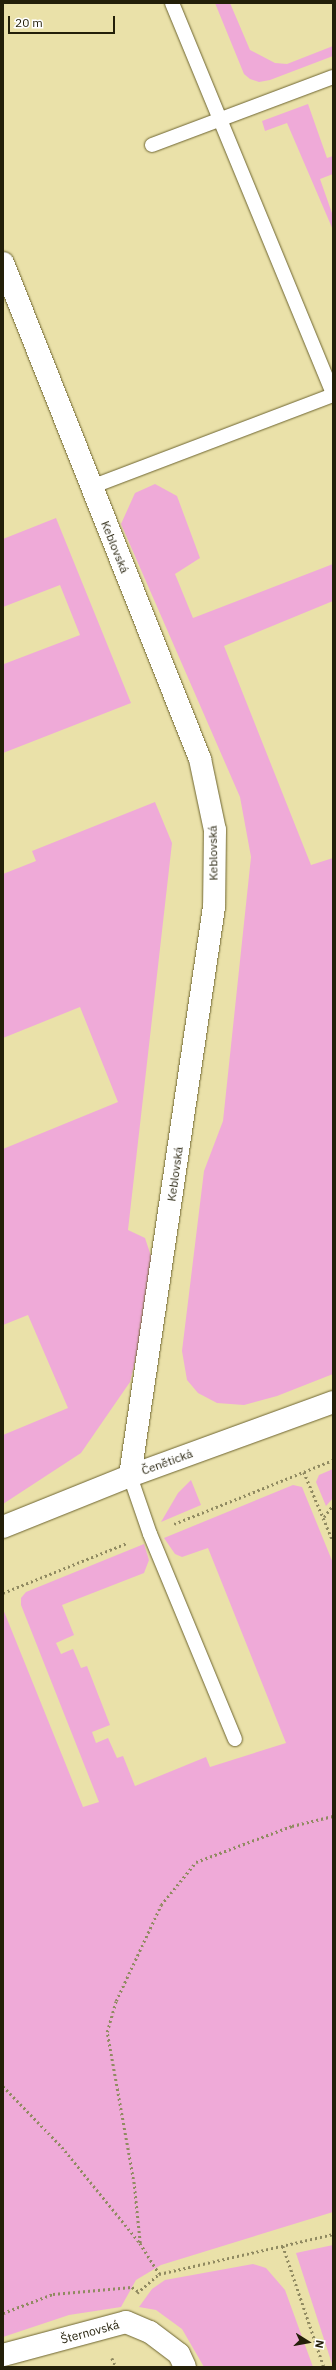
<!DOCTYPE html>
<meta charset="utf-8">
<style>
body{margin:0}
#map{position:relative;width:336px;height:2370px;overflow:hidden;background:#eae1a9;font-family:"IBM Plex Sans",sans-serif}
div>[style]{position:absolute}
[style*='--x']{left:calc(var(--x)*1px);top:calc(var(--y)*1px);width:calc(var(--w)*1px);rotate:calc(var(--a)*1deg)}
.green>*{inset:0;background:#efaad8}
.path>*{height:2.5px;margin-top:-1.25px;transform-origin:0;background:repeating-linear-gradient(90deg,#908a61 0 2px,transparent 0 5px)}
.roads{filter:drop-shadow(0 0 1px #6e6531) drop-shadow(0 0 1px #6e6531)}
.service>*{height:14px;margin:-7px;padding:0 7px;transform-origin:7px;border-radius:7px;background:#fff}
.minor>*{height:22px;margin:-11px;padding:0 11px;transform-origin:11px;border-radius:11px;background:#fff}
span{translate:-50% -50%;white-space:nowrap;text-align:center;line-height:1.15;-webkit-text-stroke:3px #fff;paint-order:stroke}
.street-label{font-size:12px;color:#231f09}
.frame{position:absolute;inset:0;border:4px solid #231f09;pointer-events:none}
.north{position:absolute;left:288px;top:2322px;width:40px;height:40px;-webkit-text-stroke:3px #fff;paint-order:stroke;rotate:101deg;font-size:11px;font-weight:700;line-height:16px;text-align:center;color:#231f09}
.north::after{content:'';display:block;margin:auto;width:14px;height:18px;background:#231f09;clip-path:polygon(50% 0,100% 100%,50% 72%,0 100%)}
.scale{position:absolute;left:8px;top:16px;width:107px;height:18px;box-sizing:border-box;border:2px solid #231f09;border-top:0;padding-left:5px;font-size:12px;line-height:14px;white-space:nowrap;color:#231f09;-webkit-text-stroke:3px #fff;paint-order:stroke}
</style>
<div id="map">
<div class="green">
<div style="clip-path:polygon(215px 3px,230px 3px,250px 50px,275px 63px,287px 64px,333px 46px,333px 56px,270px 80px,259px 82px,250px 79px,244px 74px)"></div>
<div style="clip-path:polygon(308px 104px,327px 158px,333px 156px,333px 174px,320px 179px,333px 216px,333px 230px,287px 123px,265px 131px,262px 121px)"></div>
<div style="clip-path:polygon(155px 484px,177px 496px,200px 558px,175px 574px,193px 618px,333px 564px,333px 601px,224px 646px,311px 865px,333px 858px,333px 1374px,277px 1396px,244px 1405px,217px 1403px,198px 1393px,187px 1380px,182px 1351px,204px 1171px,223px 1121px,251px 857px,240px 797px,121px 524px,135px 493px)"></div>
<div style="clip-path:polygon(56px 518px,131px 703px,3px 753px,3px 662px,4px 664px,80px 635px,60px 585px,3px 607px,3px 539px)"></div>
<div style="clip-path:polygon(155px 802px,172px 843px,128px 1230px,145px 1238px,153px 1262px,146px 1317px,130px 1382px,81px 1453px,3px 1504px,3px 1435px,68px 1408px,28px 1315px,3px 1325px,3px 1149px,118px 1102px,80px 1007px,3px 1038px,3px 874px,36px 861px,32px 851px)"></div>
<div style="clip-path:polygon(333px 1469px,333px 1498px,326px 1506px,316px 1482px,319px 1475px)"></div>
<div style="clip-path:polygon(191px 1480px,201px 1505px,161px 1522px,178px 1493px)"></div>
<div style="clip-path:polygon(293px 1485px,302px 1487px,333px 1563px,333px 2212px,161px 2265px,136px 2280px,121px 2307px,69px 2315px,3px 2337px,3px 1609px,83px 1807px,99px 1802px,21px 1605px,21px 1598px,26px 1592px,144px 1544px,149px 1560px,144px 1573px,62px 1605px,74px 1635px,56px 1643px,61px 1654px,73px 1649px,81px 1668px,87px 1666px,110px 1725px,92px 1732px,96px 1743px,108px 1738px,117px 1758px,123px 1756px,135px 1786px,206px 1757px,210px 1767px,286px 1743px,208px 1548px,182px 1557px,175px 1554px,164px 1538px)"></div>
<div style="clip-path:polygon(333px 2245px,333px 2367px,296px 2253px)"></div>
<div style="clip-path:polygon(253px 2264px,266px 2268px,285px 2290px,313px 2367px,204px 2367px,182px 2329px,156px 2310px,139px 2307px,152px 2289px,165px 2280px)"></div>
</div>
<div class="path">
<div style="--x:304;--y:1472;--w:75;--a:67.2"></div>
<div style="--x:324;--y:1517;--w:15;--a:-53"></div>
<div style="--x:174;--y:1524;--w:171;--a:-21.9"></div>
<div style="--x:3;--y:1593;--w:134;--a:-22"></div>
<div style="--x:3;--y:2086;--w:85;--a:46"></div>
<div style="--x:62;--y:2147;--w:124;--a:50.9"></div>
<div style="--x:140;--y:2243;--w:36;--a:58"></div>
<div style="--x:140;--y:2243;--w:59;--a:-95.8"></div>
<div style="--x:134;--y:2184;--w:154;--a:-100.1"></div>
<div style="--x:107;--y:2032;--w:32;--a:-74"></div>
<div style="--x:116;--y:2001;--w:106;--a:-64.9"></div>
<div style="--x:161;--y:1905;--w:55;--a:-50.9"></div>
<div style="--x:196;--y:1862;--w:103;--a:-20.6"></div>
<div style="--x:292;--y:1826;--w:42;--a:-13.7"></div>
<div style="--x:283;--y:2246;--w:128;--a:71.3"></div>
<div style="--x:137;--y:2293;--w:29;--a:-41"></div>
<div style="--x:159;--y:2274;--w:179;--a:-12.9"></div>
<div style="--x:3;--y:2313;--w:53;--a:-20.8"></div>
<div style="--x:53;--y:2294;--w:79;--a:-5.1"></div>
<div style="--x:132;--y:2287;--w:7;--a:34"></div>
<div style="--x:112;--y:2358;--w:10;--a:66"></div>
</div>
<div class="roads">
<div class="service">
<div style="--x:172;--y:3;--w:422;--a:67.6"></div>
<div style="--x:152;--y:145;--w:193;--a:-20.6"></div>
<div style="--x:91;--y:487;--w:259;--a:-20.8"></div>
<div style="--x:130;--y:1476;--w:61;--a:71"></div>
<div style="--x:150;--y:1534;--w:222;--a:67.5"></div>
</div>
<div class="minor">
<div style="--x:3;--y:263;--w:534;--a:68.34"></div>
<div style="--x:200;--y:759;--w:73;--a:78.1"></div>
<div style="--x:215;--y:830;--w:77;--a:90.7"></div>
<div style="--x:214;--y:907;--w:575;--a:98.4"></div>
<div style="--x:3;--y:1527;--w:137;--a:-21.9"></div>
<div style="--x:130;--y:1476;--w:216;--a:-20"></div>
<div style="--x:3;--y:2355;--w:127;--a:-15"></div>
<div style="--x:126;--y:2322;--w:26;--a:23"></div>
<div style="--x:150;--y:2332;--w:36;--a:37"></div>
<div style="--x:179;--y:2354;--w:14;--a:65"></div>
</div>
</div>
<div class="street-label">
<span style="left:115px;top:547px;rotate:68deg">Keblovská</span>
<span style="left:213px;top:853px;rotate:-91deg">Keblovská</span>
<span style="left:175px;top:1174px;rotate:-82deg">Keblovská</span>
<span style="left:167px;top:1462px;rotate:-20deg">Čenětická</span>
<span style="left:90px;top:2332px;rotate:-15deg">Šternovská</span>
</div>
<div class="frame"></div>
<div class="north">N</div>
<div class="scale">20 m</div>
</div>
